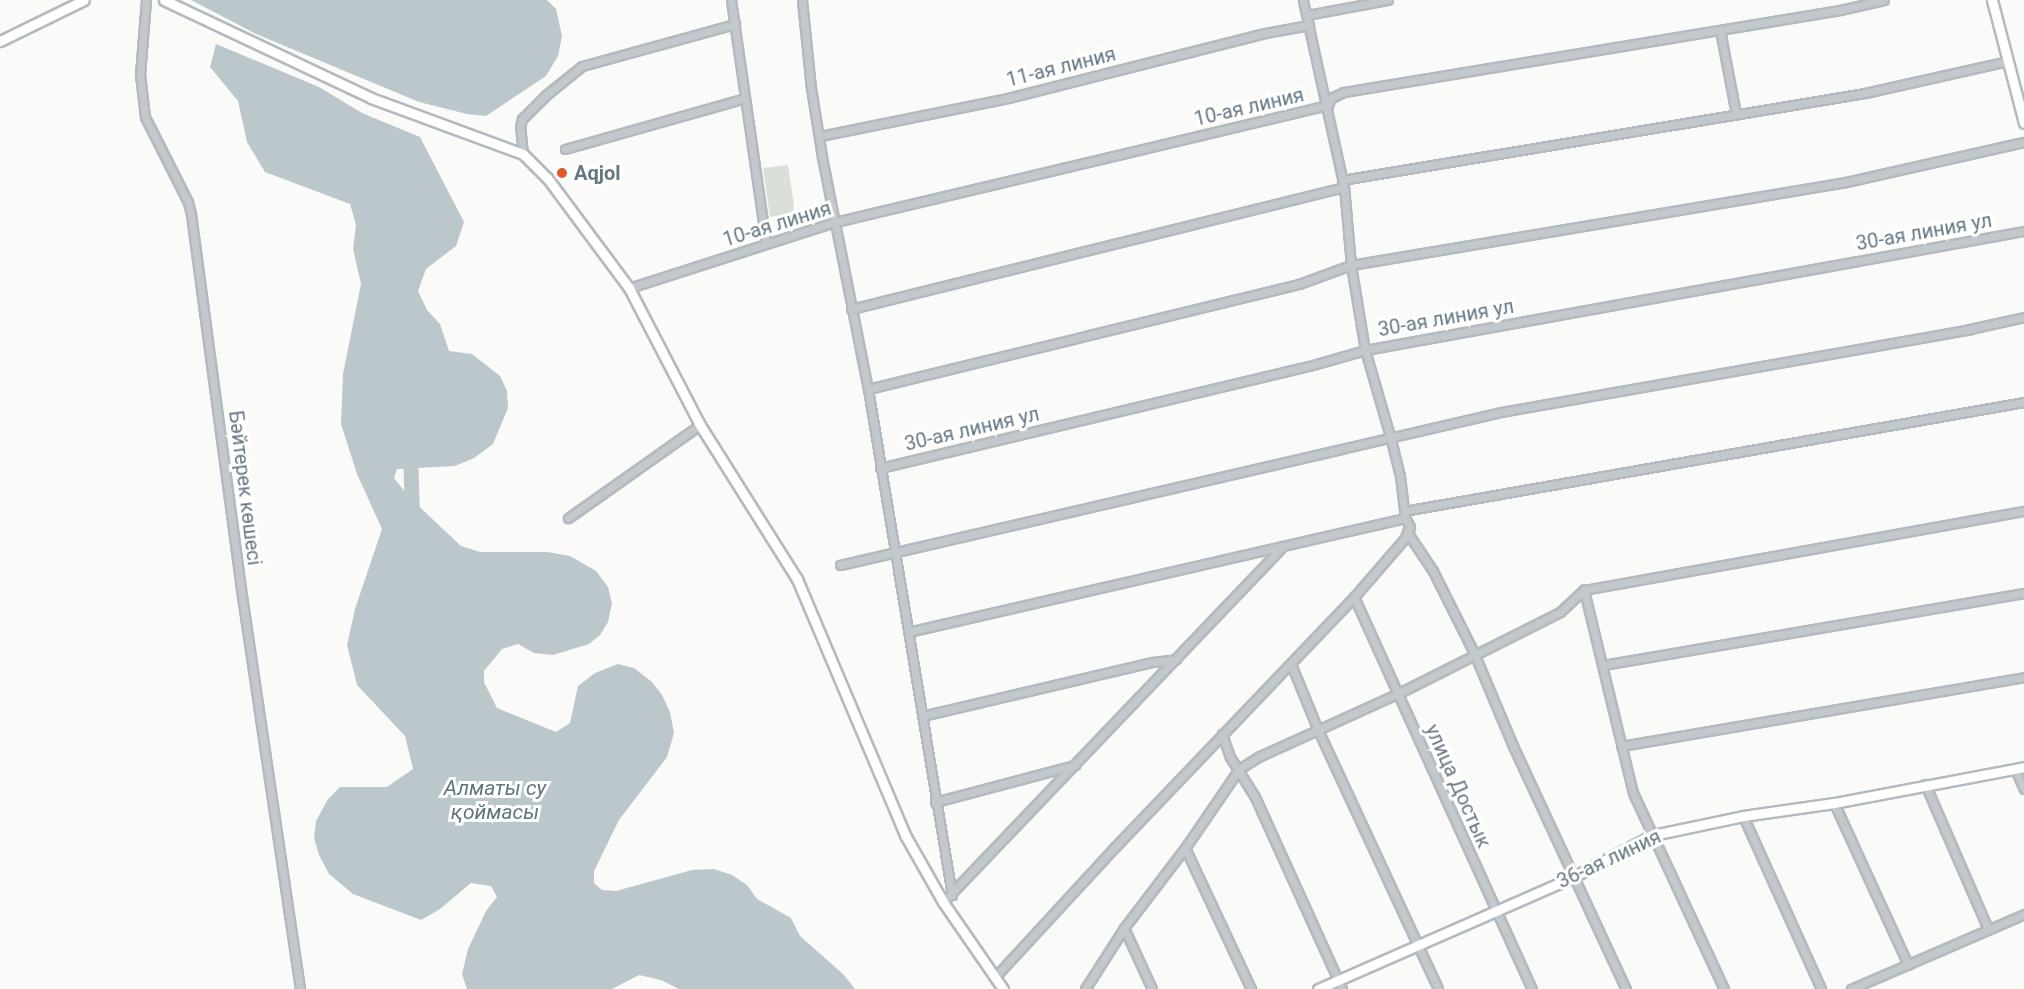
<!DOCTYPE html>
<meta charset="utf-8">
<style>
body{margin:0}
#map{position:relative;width:2024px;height:989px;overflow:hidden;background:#fafaf8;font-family:Roboto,sans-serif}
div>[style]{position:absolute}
.green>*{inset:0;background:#dadfd7}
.water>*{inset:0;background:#bbc7cb}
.river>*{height:15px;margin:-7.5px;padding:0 7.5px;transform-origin:7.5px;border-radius:7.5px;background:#bbc7cb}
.roads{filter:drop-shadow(2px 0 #b3babf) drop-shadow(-2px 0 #b3babf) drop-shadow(0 2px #b3babf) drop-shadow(0 -2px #b3babf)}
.street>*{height:7px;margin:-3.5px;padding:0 3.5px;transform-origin:3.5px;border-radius:3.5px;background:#c3c8cc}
.secondary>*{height:9px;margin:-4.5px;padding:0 4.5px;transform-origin:4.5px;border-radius:4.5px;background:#fff}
.dots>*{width:16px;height:16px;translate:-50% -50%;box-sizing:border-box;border:3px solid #fff;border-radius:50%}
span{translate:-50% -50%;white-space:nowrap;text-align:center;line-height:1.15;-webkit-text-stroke:6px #fff;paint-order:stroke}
.street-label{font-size:20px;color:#657683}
.poi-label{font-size:20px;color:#657683;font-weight:700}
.left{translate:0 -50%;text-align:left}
.water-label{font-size:21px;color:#60757c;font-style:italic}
</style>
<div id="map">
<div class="green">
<div style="clip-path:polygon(788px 165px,795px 213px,770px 217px,763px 168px)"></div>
</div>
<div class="water">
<div style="clip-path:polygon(191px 0,547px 0,556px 9px,562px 36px,558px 56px,546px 76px,486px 116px,467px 114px,419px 102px,256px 34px)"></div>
<div style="clip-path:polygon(216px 44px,319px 87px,362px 113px,420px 137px,464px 222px,456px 246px,426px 269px,418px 291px,427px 310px,440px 324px,449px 351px,472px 354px,500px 376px,507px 391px,508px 408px,493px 444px,474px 458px,455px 466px,397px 469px,394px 478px,409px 497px,461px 546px,480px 552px,547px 552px,570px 556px,596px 571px,608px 587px,612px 603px,608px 622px,600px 635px,589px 644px,553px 655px,534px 653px,518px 644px,502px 649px,484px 671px,484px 682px,497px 708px,556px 732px,570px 723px,578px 686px,595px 673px,618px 664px,634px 668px,652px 682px,662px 695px,670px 712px,674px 733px,667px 757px,619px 820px,594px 871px,594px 883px,602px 890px,616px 891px,692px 870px,714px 869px,732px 875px,747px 885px,757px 899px,791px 918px,800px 936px,844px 975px,855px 989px,679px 989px,661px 980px,639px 975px,612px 989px,467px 989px,462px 974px,468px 949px,486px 911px,497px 897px,491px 886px,471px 883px,440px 909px,421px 920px,353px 894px,329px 874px,319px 855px,314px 838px,316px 821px,328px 799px,340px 787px,387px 787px,413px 769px,405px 736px,357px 685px,347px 645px,355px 609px,382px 529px,357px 474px,341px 424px,343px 374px,361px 284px,353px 249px,356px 225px,350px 204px,265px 172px,247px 142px,238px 101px,210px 67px)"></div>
</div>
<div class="river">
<div style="left:410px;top:449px;width:69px;rotate:88.3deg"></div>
</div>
<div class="roads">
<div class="street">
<div style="left:146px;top:0;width:74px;rotate:94.6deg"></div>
<div style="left:140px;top:74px;width:43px;rotate:83.4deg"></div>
<div style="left:145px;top:117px;width:95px;rotate:63.2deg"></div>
<div style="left:188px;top:202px;width:12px;rotate:76deg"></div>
<div style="left:191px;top:214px;width:378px;rotate:82.4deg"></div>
<div style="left:241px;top:589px;width:404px;rotate:81.6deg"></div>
<div style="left:731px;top:0;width:246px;rotate:81.8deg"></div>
<div style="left:802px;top:0;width:88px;rotate:84.2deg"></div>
<div style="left:811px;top:88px;width:70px;rotate:80.9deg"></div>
<div style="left:822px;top:157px;width:237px;rotate:78.8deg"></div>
<div style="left:868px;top:389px;width:513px;rotate:80.57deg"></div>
<div style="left:1307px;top:15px;width:82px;rotate:-10.5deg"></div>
<div style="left:1720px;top:30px;width:86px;rotate:79.2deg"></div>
<div style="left:820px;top:136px;width:192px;rotate:-11.4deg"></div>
<div style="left:1008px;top:98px;width:265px;rotate:-14.2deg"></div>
<div style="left:1265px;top:33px;width:45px;rotate:-10.3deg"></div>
<div style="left:565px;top:149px;width:187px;rotate:-15.8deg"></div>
<div style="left:523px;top:154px;width:27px;rotate:-96deg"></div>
<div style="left:520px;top:127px;width:8px;rotate:-76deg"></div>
<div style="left:522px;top:119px;width:34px;rotate:-45deg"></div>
<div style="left:546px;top:95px;width:46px;rotate:-38.9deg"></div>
<div style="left:582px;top:66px;width:159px;rotate:-15.4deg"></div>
<div style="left:1342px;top:180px;width:530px;rotate:-9.44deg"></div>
<div style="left:1865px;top:93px;width:147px;rotate:-12.6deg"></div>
<div style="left:629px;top:288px;width:216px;rotate:-17.8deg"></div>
<div style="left:835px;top:222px;width:507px;rotate:-13.35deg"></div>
<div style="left:1328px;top:105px;width:8px;rotate:-67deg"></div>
<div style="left:1331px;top:98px;width:14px;rotate:-25deg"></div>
<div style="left:1344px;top:92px;width:503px;rotate:-9.39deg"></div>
<div style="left:1840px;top:10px;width:45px;rotate:-12.8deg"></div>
<div style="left:851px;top:309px;width:508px;rotate:-13.9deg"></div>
<div style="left:868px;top:389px;width:444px;rotate:-13.7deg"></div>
<div style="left:1299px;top:284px;width:55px;rotate:-20.1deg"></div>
<div style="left:1351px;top:265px;width:502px;rotate:-9.52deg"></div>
<div style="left:1846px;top:182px;width:182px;rotate:-12.7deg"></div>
<div style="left:880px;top:468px;width:441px;rotate:-13.4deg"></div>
<div style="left:1309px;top:366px;width:58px;rotate:-15.9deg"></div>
<div style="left:1365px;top:350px;width:670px;rotate:-10.24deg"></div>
<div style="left:1404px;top:511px;width:630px;rotate:-9.97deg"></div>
<div style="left:568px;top:518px;width:161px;rotate:-35.2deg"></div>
<div style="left:1407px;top:532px;width:47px;rotate:56.3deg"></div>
<div style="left:1433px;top:571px;width:92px;rotate:63.4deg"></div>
<div style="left:1474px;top:653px;width:101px;rotate:67.2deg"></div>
<div style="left:1513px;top:746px;width:268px;rotate:65.1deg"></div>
<div style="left:840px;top:565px;width:678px;rotate:-13.03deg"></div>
<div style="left:1501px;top:412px;width:476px;rotate:-10deg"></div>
<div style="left:1970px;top:329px;width:55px;rotate:-12.5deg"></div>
<div style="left:1354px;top:597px;width:431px;rotate:65.6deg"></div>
<div style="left:908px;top:632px;width:510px;rotate:-12.92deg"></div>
<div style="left:1291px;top:664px;width:71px;rotate:67.8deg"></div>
<div style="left:1318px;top:730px;width:285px;rotate:65.1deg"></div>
<div style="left:1603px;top:665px;width:427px;rotate:-9.7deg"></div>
<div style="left:922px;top:716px;width:237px;rotate:-13.2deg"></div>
<div style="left:1153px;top:662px;width:23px;rotate:-7deg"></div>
<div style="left:1222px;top:734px;width:24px;rotate:71deg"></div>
<div style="left:1230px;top:757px;width:47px;rotate:58deg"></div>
<div style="left:1255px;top:797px;width:211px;rotate:65.6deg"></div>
<div style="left:1621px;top:746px;width:409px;rotate:-9.7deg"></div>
<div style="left:2015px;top:769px;width:22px;rotate:66deg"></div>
<div style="left:1925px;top:784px;width:158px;rotate:66.5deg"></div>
<div style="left:935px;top:802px;width:145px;rotate:-14.8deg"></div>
<div style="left:1834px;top:803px;width:178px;rotate:65.4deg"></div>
<div style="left:1743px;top:816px;width:190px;rotate:65.7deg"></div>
<div style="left:1185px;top:848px;width:156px;rotate:64.9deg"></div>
<div style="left:943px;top:902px;width:488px;rotate:-46.3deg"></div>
<div style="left:1124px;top:928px;width:67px;rotate:65.3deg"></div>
<div style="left:995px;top:977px;width:177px;rotate:-47.3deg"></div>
<div style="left:1115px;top:847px;width:346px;rotate:-46.3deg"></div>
<div style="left:1354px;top:597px;width:77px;rotate:-49.2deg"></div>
<div style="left:1404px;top:539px;width:13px;rotate:-63deg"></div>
<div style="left:1410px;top:527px;width:10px;rotate:-119deg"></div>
<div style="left:1405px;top:518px;width:42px;rotate:-96.8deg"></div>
<div style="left:1400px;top:476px;width:41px;rotate:-104deg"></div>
<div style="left:1390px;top:436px;width:90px;rotate:-106.2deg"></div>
<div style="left:1365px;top:350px;width:86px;rotate:-99.4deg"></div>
<div style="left:1351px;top:265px;width:78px;rotate:-95.1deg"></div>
<div style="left:1344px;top:187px;width:191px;rotate:-102.4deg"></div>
<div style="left:1085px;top:989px;width:72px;rotate:-57.4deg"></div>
<div style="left:1124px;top:928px;width:101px;rotate:-52.7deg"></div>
<div style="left:1185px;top:848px;width:96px;rotate:-55.6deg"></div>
<div style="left:1239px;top:769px;width:25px;rotate:-32deg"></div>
<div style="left:1260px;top:756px;width:153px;rotate:-24.4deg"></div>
<div style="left:1399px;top:693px;width:180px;rotate:-26.7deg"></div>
<div style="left:1560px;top:612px;width:33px;rotate:-43deg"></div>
<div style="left:1724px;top:989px;width:216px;rotate:-114.9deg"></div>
<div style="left:1633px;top:793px;width:209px;rotate:-103.6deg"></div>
<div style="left:1584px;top:590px;width:447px;rotate:-10.2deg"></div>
<div style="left:1851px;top:989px;width:189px;rotate:-23.4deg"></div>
</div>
<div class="secondary">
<div style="left:164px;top:0;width:229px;rotate:25.3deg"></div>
<div style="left:371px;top:98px;width:162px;rotate:20.2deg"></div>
<div style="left:523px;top:154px;width:35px;rotate:45deg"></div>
<div style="left:548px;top:179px;width:136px;rotate:53.4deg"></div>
<div style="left:629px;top:288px;width:154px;rotate:62.6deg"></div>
<div style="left:700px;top:425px;width:182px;rotate:57.8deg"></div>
<div style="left:797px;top:579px;width:278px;rotate:67.1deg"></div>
<div style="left:905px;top:835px;width:77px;rotate:60.4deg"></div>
<div style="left:943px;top:902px;width:106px;rotate:55.4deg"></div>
<div style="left:1992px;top:0;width:127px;rotate:75.4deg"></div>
<div style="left:0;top:41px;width:93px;rotate:-26deg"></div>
<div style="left:1318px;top:989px;width:281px;rotate:-23.7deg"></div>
<div style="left:1575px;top:876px;width:88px;rotate:-27.7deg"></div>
<div style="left:1653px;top:835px;width:92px;rotate:-11.9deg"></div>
<div style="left:1743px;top:816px;width:92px;rotate:-8.1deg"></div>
<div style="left:1834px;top:803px;width:193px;rotate:-10.7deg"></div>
</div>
</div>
<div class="dots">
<div style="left:562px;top:173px;background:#e4572e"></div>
</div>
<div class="street-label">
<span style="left:1061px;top:67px;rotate:-14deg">11-ая линия</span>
<span style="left:1249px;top:107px;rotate:-13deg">10-ая линия</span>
<span style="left:777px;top:224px;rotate:-17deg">10-ая линия</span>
<span style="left:1924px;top:232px;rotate:-10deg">30-ая линия ул</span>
<span style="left:1446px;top:318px;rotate:-10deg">30-ая линия ул</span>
<span style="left:972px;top:429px;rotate:-13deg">30-ая линия ул</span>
<span style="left:245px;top:488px;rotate:83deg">Бәйтерек көшесі</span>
<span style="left:1458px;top:786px;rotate:66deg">улица Достык</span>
<span style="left:1609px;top:859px;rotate:-25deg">36-ая линия</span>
</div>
<div class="poi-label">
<span class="left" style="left:574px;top:173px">Aqjol</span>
</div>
<div class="water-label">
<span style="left:495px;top:800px">Алматы су<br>қоймасы</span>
</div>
</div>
